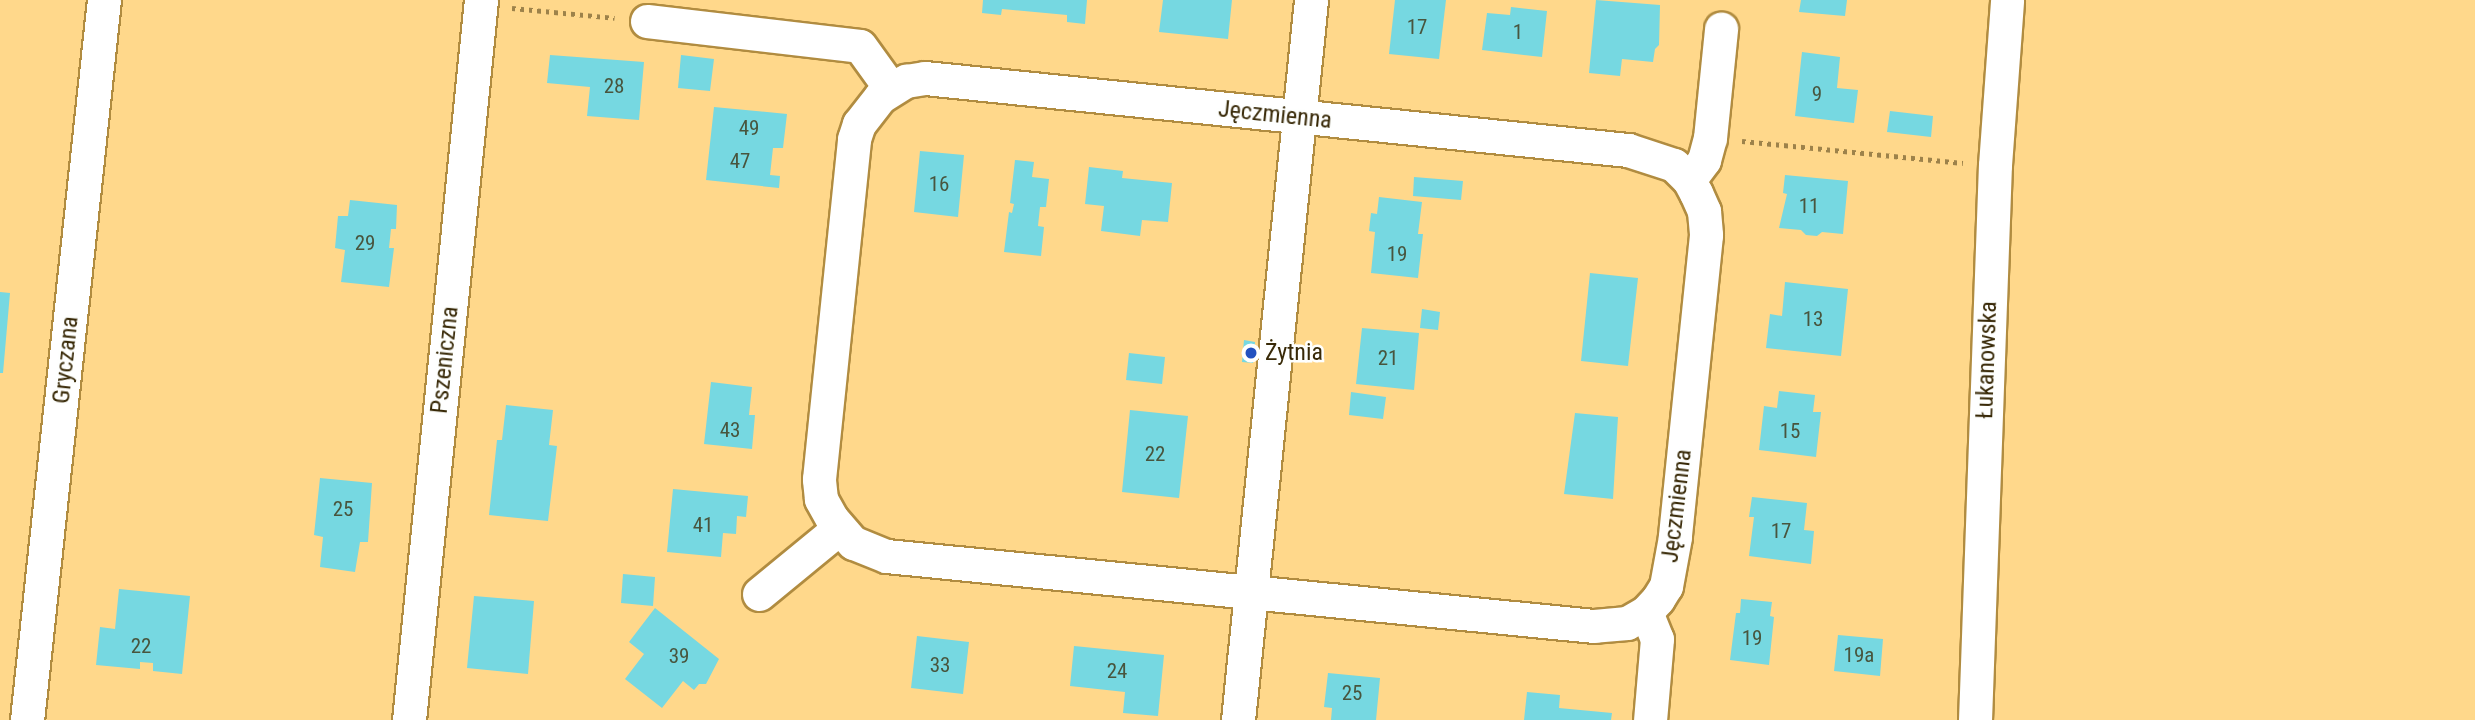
<!DOCTYPE html>
<meta charset="utf-8">
<style>
body{margin:0}
#map{position:relative;width:2475px;height:720px;overflow:hidden;background:#ffd88b;font-family:"Roboto Condensed",sans-serif}
div>[style]{position:absolute}
.building>*{inset:0;background:#76d8e1}
.path>*{height:4.5px;margin-top:-2.25px;transform-origin:0;background:repeating-linear-gradient(90deg,#9d824a 0 3.5px,transparent 0 8.5px)}
.roads{filter:drop-shadow(2px 0 #b18c40) drop-shadow(-2px 0 #b18c40) drop-shadow(0 2px #b18c40) drop-shadow(0 -2px #b18c40)}
.minor>*{height:33px;margin:-16.5px;padding:0 16.5px;transform-origin:16.5px;border-radius:16.5px;background:#fff}
.dots>*{width:19px;height:19px;translate:-50% -50%;box-sizing:border-box;border:4px solid #fefffe;border-radius:50%}
span{translate:-50% -50%;white-space:nowrap;text-align:center;line-height:1.15;-webkit-text-stroke:5px #fefffe;paint-order:stroke}
.number-label{font-size:21px;color:#48553e}
.number-label span{-webkit-text-stroke-width:0}
.street-label{font-size:24px;color:#382907}
.poi-label{font-size:24px;color:#382907}
.left{translate:0 -50%;text-align:left}
</style>
<div id="map">
<div class="building">
<div style="clip-path:polygon(983px 0,1087px 0,1085px 24px,1067px 22px,1067px 15px,1002px 9px,1001px 15px,982px 13px)"></div>
<div style="clip-path:polygon(1163px 0,1232px 0,1228px 39px,1159px 32px)"></div>
<div style="clip-path:polygon(1395px 0,1446px 0,1439px 59px,1389px 54px)"></div>
<div style="clip-path:polygon(1596px 0,1660px 5px,1659px 45px,1655px 49px,1653px 62px,1622px 59px,1620px 76px,1589px 73px)"></div>
<div style="clip-path:polygon(1801px 0,1847px 0,1845px 16px,1799px 12px)"></div>
<div style="clip-path:polygon(1511px 7px,1547px 11px,1542px 57px,1482px 50px,1487px 13px,1510px 15px)"></div>
<div style="clip-path:polygon(1802px 52px,1840px 57px,1837px 88px,1858px 90px,1854px 123px,1795px 116px)"></div>
<div style="clip-path:polygon(550px 55px,644px 62px,639px 120px,587px 116px,590px 87px,547px 83px)"></div>
<div style="clip-path:polygon(681px 55px,714px 59px,710px 91px,678px 88px)"></div>
<div style="clip-path:polygon(714px 107px,787px 114px,783px 148px,773px 148px,770px 175px,780px 176px,779px 188px,706px 180px)"></div>
<div style="clip-path:polygon(1890px 111px,1933px 116px,1931px 137px,1887px 132px)"></div>
<div style="clip-path:polygon(920px 151px,964px 155px,958px 217px,914px 212px)"></div>
<div style="clip-path:polygon(1015px 160px,1034px 162px,1032px 177px,1049px 179px,1046px 207px,1040px 207px,1038px 226px,1044px 227px,1041px 256px,1004px 252px,1009px 212px,1012px 213px,1014px 204px,1010px 203px)"></div>
<div style="clip-path:polygon(1089px 167px,1123px 171px,1122px 178px,1172px 183px,1168px 222px,1142px 220px,1140px 236px,1101px 231px,1104px 206px,1085px 204px)"></div>
<div style="clip-path:polygon(1785px 175px,1848px 181px,1843px 234px,1822px 232px,1817px 236px,1806px 235px,1801px 230px,1779px 228px,1787px 194px,1783px 193px)"></div>
<div style="clip-path:polygon(1414px 177px,1463px 181px,1461px 200px,1413px 196px)"></div>
<div style="clip-path:polygon(1379px 197px,1422px 202px,1418px 234px,1423px 234px,1418px 278px,1371px 273px,1375px 232px,1369px 231px,1371px 213px,1377px 214px)"></div>
<div style="clip-path:polygon(350px 200px,397px 205px,396px 229px,391px 229px,389px 248px,394px 248px,389px 287px,341px 282px,345px 250px,335px 248px,338px 216px,348px 216px)"></div>
<div style="clip-path:polygon(1590px 273px,1638px 278px,1628px 366px,1581px 361px)"></div>
<div style="clip-path:polygon(1785px 282px,1848px 289px,1841px 356px,1766px 348px,1770px 314px,1782px 316px)"></div>
<div style="clip-path:polygon(0 292px,10px 293px,3px 373px,0 373px)"></div>
<div style="clip-path:polygon(1422px 309px,1440px 312px,1438px 330px,1420px 328px)"></div>
<div style="clip-path:polygon(1362px 328px,1419px 333px,1414px 390px,1356px 384px)"></div>
<div style="clip-path:polygon(1244px 340px,1255px 342px,1253px 363px,1242px 362px)"></div>
<div style="clip-path:polygon(1129px 353px,1165px 357px,1162px 384px,1126px 380px)"></div>
<div style="clip-path:polygon(711px 382px,752px 387px,749px 415px,755px 415px,752px 449px,704px 444px)"></div>
<div style="clip-path:polygon(1779px 391px,1815px 395px,1813px 412px,1821px 412px,1816px 457px,1759px 450px,1764px 406px,1777px 408px)"></div>
<div style="clip-path:polygon(1351px 392px,1386px 397px,1383px 419px,1349px 415px)"></div>
<div style="clip-path:polygon(506px 405px,553px 410px,549px 445px,557px 446px,548px 521px,489px 515px,497px 440px,502px 440px)"></div>
<div style="clip-path:polygon(1130px 410px,1188px 416px,1179px 498px,1122px 492px)"></div>
<div style="clip-path:polygon(1575px 413px,1618px 417px,1613px 499px,1564px 494px)"></div>
<div style="clip-path:polygon(320px 478px,372px 483px,368px 542px,360px 542px,355px 572px,320px 567px,323px 537px,314px 535px)"></div>
<div style="clip-path:polygon(673px 489px,748px 496px,746px 517px,737px 516px,736px 534px,723px 533px,721px 557px,667px 552px)"></div>
<div style="clip-path:polygon(1752px 497px,1807px 503px,1804px 530px,1814px 531px,1811px 564px,1749px 556px,1754px 517px,1749px 517px)"></div>
<div style="clip-path:polygon(623px 574px,655px 577px,653px 606px,621px 603px)"></div>
<div style="clip-path:polygon(119px 589px,190px 596px,182px 674px,153px 671px,153px 663px,140px 662px,140px 669px,96px 665px,100px 627px,115px 629px)"></div>
<div style="clip-path:polygon(474px 596px,534px 601px,528px 674px,467px 668px)"></div>
<div style="clip-path:polygon(1741px 599px,1772px 602px,1770px 616px,1774px 617px,1769px 665px,1730px 660px,1736px 613px,1740px 613px)"></div>
<div style="clip-path:polygon(655px 608px,719px 659px,706px 684px,699px 684px,694px 690px,683px 681px,662px 708px,625px 679px,644px 654px,629px 642px)"></div>
<div style="clip-path:polygon(1838px 635px,1883px 639px,1880px 676px,1834px 671px)"></div>
<div style="clip-path:polygon(917px 636px,969px 642px,963px 694px,911px 688px)"></div>
<div style="clip-path:polygon(1074px 646px,1164px 655px,1158px 716px,1123px 713px,1125px 692px,1070px 686px)"></div>
<div style="clip-path:polygon(1328px 673px,1380px 678px,1376px 720px,1331px 720px,1332px 708px,1324px 707px)"></div>
<div style="clip-path:polygon(1527px 692px,1560px 695px,1559px 708px,1612px 713px,1611px 720px,1524px 720px)"></div>
</div>
<div class="path">
<div style="left:512px;top:8px;width:103px;rotate:5.5deg"></div>
<div style="left:1742px;top:141px;width:222px;rotate:5.7deg"></div>
</div>
<div class="roads">
<div class="minor">
<div style="left:647px;top:21px;width:214px;rotate:6.7deg"></div>
<div style="left:860px;top:46px;width:53px;rotate:54.2deg"></div>
<div style="left:925px;top:78px;width:707px;rotate:5.85deg"></div>
<div style="left:1628px;top:150px;width:48px;rotate:18.1deg"></div>
<div style="left:1674px;top:165px;width:21px;rotate:45deg"></div>
<div style="left:1689px;top:180px;width:15px;rotate:62deg"></div>
<div style="left:1696px;top:193px;width:20px;rotate:66deg"></div>
<div style="left:1704px;top:211px;width:24px;rotate:85deg"></div>
<div style="left:1706px;top:235px;width:304px;rotate:95.9deg"></div>
<div style="left:1675px;top:537px;width:50px;rotate:100.4deg"></div>
<div style="left:1666px;top:586px;width:15px;rotate:122deg"></div>
<div style="left:1658px;top:599px;width:18px;rotate:133deg"></div>
<div style="left:1646px;top:612px;width:22px;rotate:150deg"></div>
<div style="left:1627px;top:623px;width:33px;rotate:175deg"></div>
<div style="left:1594px;top:626px;width:711px;rotate:-174.35deg"></div>
<div style="left:886px;top:556px;width:35px;rotate:-158deg"></div>
<div style="left:853px;top:543px;width:32px;rotate:-131deg"></div>
<div style="left:832px;top:519px;width:23px;rotate:-119deg"></div>
<div style="left:821px;top:499px;width:20px;rotate:-96deg"></div>
<div style="left:819px;top:479px;width:342px;rotate:-84.1deg"></div>
<div style="left:854px;top:139px;width:16px;rotate:-72deg"></div>
<div style="left:859px;top:124px;width:34px;rotate:-52deg"></div>
<div style="left:880px;top:97px;width:31px;rotate:-32deg"></div>
<div style="left:906px;top:81px;width:19px;rotate:-9deg"></div>
<div style="left:1689px;top:180px;width:25px;rotate:-53deg"></div>
<div style="left:1704px;top:160px;width:23px;rotate:-75deg"></div>
<div style="left:1710px;top:138px;width:110px;rotate:-84.2deg"></div>
<div style="left:759px;top:594px;width:102px;rotate:-39.4deg"></div>
<div style="left:1646px;top:612px;width:29px;rotate:68deg"></div>
<div style="left:1657px;top:639px;width:81px;rotate:94.9deg"></div>
<div style="left:27px;top:720px;width:724px;rotate:-83.9deg"></div>
<div style="left:409px;top:720px;width:724px;rotate:-84.29deg"></div>
<div style="left:1238px;top:720px;width:724px;rotate:-84.21deg"></div>
<div style="left:1975px;top:720px;width:555px;rotate:-87.94deg"></div>
<div style="left:1995px;top:165px;width:165px;rotate:-85.8deg"></div>
</div>
</div>
<div class="dots">
<div style="left:1251px;top:353px;background:#2251bf"></div>
</div>
<div class="number-label">
<span style="left:1417px;top:27px">17</span>
<span style="left:1518px;top:32px">1</span>
<span style="left:614px;top:86px">28</span>
<span style="left:1817px;top:94px">9</span>
<span style="left:749px;top:128px">49</span>
<span style="left:740px;top:161px">47</span>
<span style="left:939px;top:184px">16</span>
<span style="left:1809px;top:206px">11</span>
<span style="left:365px;top:243px">29</span>
<span style="left:1397px;top:254px">19</span>
<span style="left:1813px;top:319px">13</span>
<span style="left:1388px;top:358px">21</span>
<span style="left:730px;top:430px">43</span>
<span style="left:1790px;top:431px">15</span>
<span style="left:1155px;top:454px">22</span>
<span style="left:343px;top:509px">25</span>
<span style="left:703px;top:525px">41</span>
<span style="left:1781px;top:531px">17</span>
<span style="left:1752px;top:638px">19</span>
<span style="left:141px;top:646px">22</span>
<span style="left:1859px;top:655px">19a</span>
<span style="left:679px;top:656px">39</span>
<span style="left:940px;top:665px">33</span>
<span style="left:1117px;top:671px">24</span>
<span style="left:1352px;top:693px">25</span>
</div>
<div class="street-label">
<span style="left:1275px;top:115px;rotate:6deg">Jęczmienna</span>
<span style="left:66px;top:360px;rotate:-84deg">Gryczana</span>
<span style="left:445px;top:360px;rotate:-84deg">Pszeniczna</span>
<span style="left:1987px;top:360px;rotate:-88deg">Łukanowska</span>
<span style="left:1677px;top:506px;rotate:-83deg">Jęczmienna</span>
</div>
<div class="poi-label">
<span class="left" style="left:1265px;top:353px">Żytnia</span>
</div>
</div>
